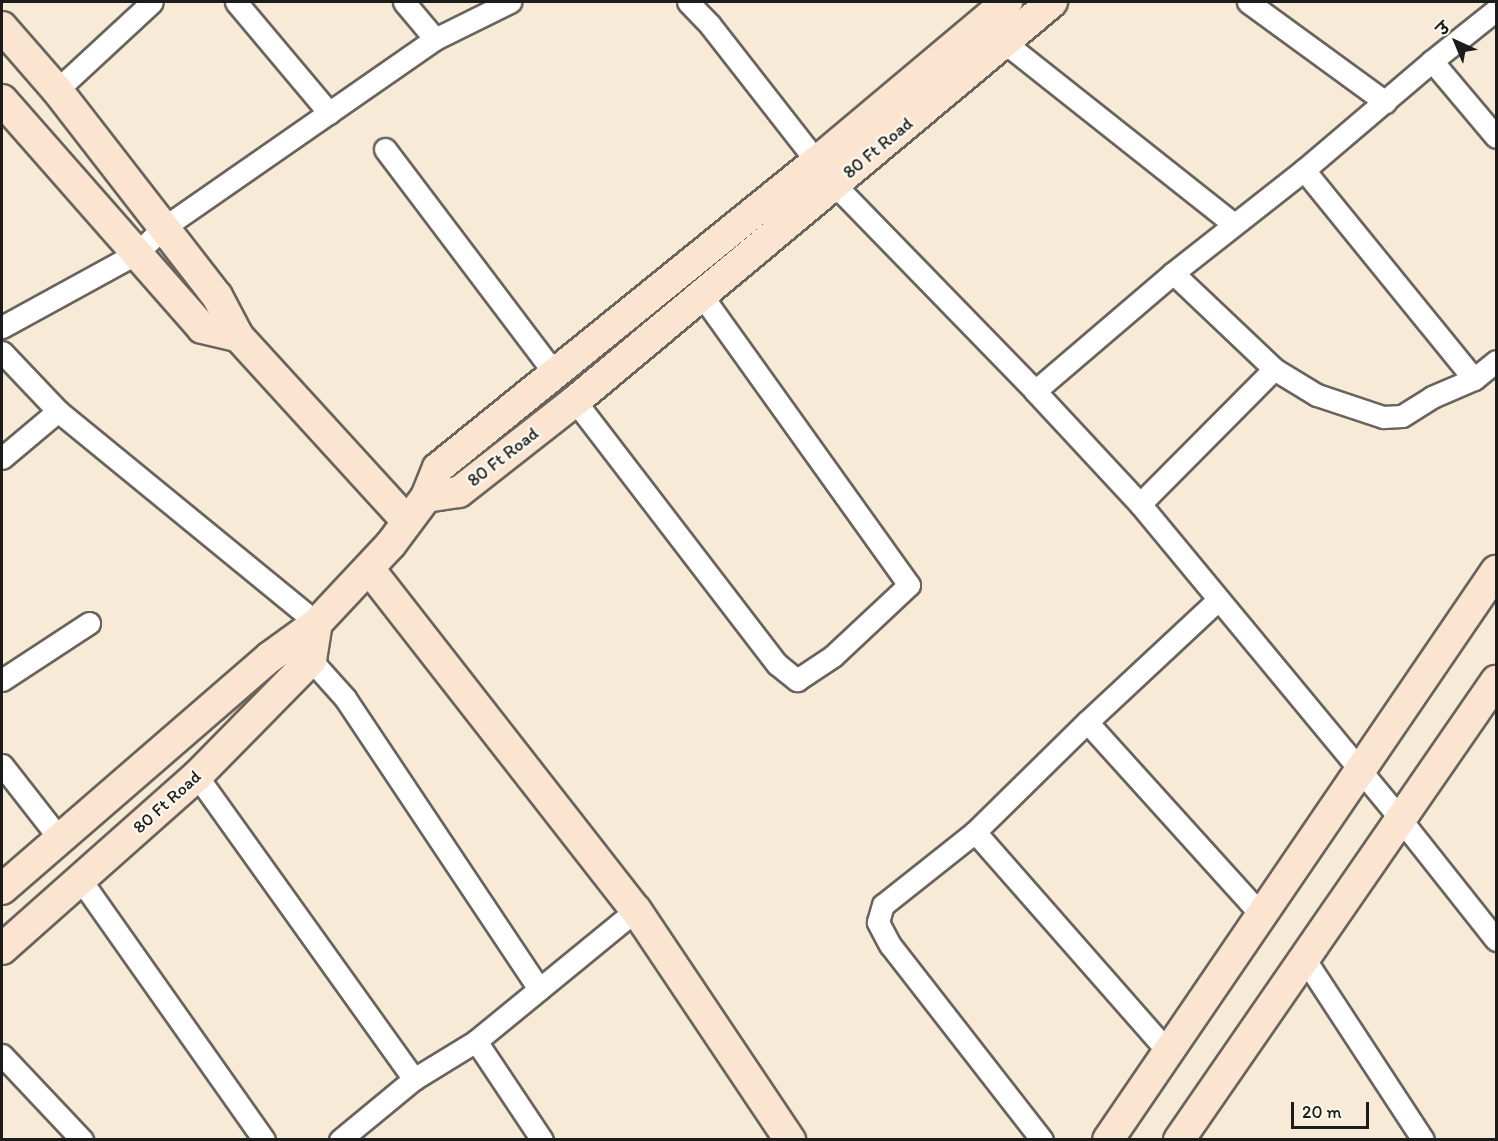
<!DOCTYPE html>
<meta charset="utf-8">
<style>
body{margin:0}
#map{position:relative;width:1498px;height:1141px;overflow:hidden;background:#f7ead6;font-family:Itim,"Playpen Sans Deva",sans-serif}
div>[style]{position:absolute}
.roads{filter:drop-shadow(2px 0 #69645d) drop-shadow(-2px 0 #69645d) drop-shadow(0 2px #69645d) drop-shadow(0 -2px #69645d)}
.street>*{height:21px;margin:-10.5px;padding:0 10.5px;transform-origin:10.5px;border-radius:10.5px;background:#fff}
.secondary>*{height:30px;margin:-15px;padding:0 15px;transform-origin:15px;border-radius:15px;background:#fce5d0}
span{translate:-50% -50%;white-space:nowrap;text-align:center;line-height:1.15;-webkit-text-stroke:5px #fbf7ec;paint-order:stroke}
.street-label{font-size:18px;color:#1c1c1c}
.frame{position:absolute;inset:0;border:3px solid #1c1c1c;pointer-events:none}
.north{position:absolute;left:1426px;top:12px;width:60px;height:60px;-webkit-text-stroke:4px #fbf7ec;paint-order:stroke;rotate:316deg;font-size:16px;font-weight:700;line-height:24px;text-align:center;color:#1c1c1c}
.north::after{content:'';display:block;margin:auto;width:21px;height:27px;background:#1c1c1c;clip-path:polygon(50% 0,100% 100%,50% 72%,0 100%)}
.scale{position:absolute;left:1291px;top:1102px;width:78px;height:27px;box-sizing:border-box;border:3px solid #1c1c1c;border-top:0;padding-left:8px;font-size:18px;line-height:21px;white-space:nowrap;color:#1c1c1c;-webkit-text-stroke:4px #fbf7ec;paint-order:stroke}
</style>
<div id="map">
<div class="roads">
<div class="street">
<div style="left:236px;top:2px;width:145px;rotate:50deg"></div>
<div style="left:404px;top:2px;width:48px;rotate:50deg"></div>
<div style="left:688px;top:2px;width:32px;rotate:46deg"></div>
<div style="left:710px;top:25px;width:203px;rotate:52deg"></div>
<div style="left:835px;top:185px;width:287px;rotate:45.8deg"></div>
<div style="left:1035px;top:391px;width:154px;rotate:47.1deg"></div>
<div style="left:1140px;top:504px;width:410px;rotate:50.4deg"></div>
<div style="left:1401px;top:820px;width:153px;rotate:51.6deg"></div>
<div style="left:1248px;top:2px;width:170px;rotate:36.1deg"></div>
<div style="left:1004px;top:42px;width:293px;rotate:38.4deg"></div>
<div style="left:1432px;top:61px;width:99px;rotate:49.9deg"></div>
<div style="left:57px;top:90px;width:129px;rotate:-42.8deg"></div>
<div style="left:385px;top:149px;width:282px;rotate:52.9deg"></div>
<div style="left:1304px;top:170px;width:269px;rotate:50.9deg"></div>
<div style="left:1173px;top:273px;width:139px;rotate:43.5deg"></div>
<div style="left:2px;top:327px;width:154px;rotate:-28.7deg"></div>
<div style="left:137px;top:253px;width:36px;rotate:-44deg"></div>
<div style="left:163px;top:228px;width:331px;rotate:-34.8deg"></div>
<div style="left:435px;top:39px;width:84px;rotate:-26.3deg"></div>
<div style="left:2px;top:352px;width:81px;rotate:46.5deg"></div>
<div style="left:1035px;top:391px;width:182px;rotate:-40.5deg"></div>
<div style="left:1173px;top:273px;width:167px;rotate:-38.2deg"></div>
<div style="left:1304px;top:170px;width:168px;rotate:-40.4deg"></div>
<div style="left:1432px;top:61px;width:82px;rotate:-38.6deg"></div>
<div style="left:575px;top:401px;width:332px;rotate:52.5deg"></div>
<div style="left:777px;top:664px;width:26px;rotate:39deg"></div>
<div style="left:797px;top:680px;width:43px;rotate:-33.7deg"></div>
<div style="left:833px;top:656px;width:104px;rotate:-43.1deg"></div>
<div style="left:909px;top:585px;width:357px;rotate:-125.6deg"></div>
<div style="left:2px;top:458px;width:73px;rotate:-40deg"></div>
<div style="left:58px;top:411px;width:335px;rotate:39.3deg"></div>
<div style="left:1140px;top:504px;width:190px;rotate:-45.2deg"></div>
<div style="left:1274px;top:369px;width:50px;rotate:31.2deg"></div>
<div style="left:1317px;top:395px;width:70px;rotate:18.4deg"></div>
<div style="left:1383px;top:417px;width:19px;rotate:-3deg"></div>
<div style="left:1402px;top:416px;width:36px;rotate:-32deg"></div>
<div style="left:1432px;top:397px;width:46px;rotate:-23.2deg"></div>
<div style="left:1474px;top:379px;width:28px;rotate:-39deg"></div>
<div style="left:311px;top:660px;width:51px;rotate:48.2deg"></div>
<div style="left:345px;top:698px;width:350px;rotate:56.3deg"></div>
<div style="left:2px;top:680px;width:104px;rotate:-33.2deg"></div>
<div style="left:1087px;top:722px;width:261px;rotate:47.9deg"></div>
<div style="left:2px;top:765px;width:93px;rotate:52deg"></div>
<div style="left:197px;top:776px;width:373px;rotate:54.4deg"></div>
<div style="left:975px;top:832px;width:293px;rotate:48.7deg"></div>
<div style="left:80px;top:879px;width:319px;rotate:54.8deg"></div>
<div style="left:1304px;top:958px;width:217px;rotate:56.8deg"></div>
<div style="left:476px;top:1041px;width:119px;rotate:56.3deg"></div>
<div style="left:2px;top:1055px;width:117px;rotate:46.7deg"></div>
<div style="left:340px;top:1140px;width:96px;rotate:-39.5deg"></div>
<div style="left:414px;top:1079px;width:73px;rotate:-31.5deg"></div>
<div style="left:476px;top:1041px;width:207px;rotate:-39.3deg"></div>
<div style="left:1042px;top:1140px;width:247px;rotate:-127.9deg"></div>
<div style="left:890px;top:945px;width:26px;rotate:-118deg"></div>
<div style="left:878px;top:922px;width:18px;rotate:-74deg"></div>
<div style="left:883px;top:905px;width:117px;rotate:-38.4deg"></div>
<div style="left:975px;top:832px;width:157px;rotate:-44.5deg"></div>
<div style="left:1087px;top:722px;width:179px;rotate:-43deg"></div>
</div>
<div class="secondary">
<div style="left:2px;top:27px;width:84px;rotate:48.9deg"></div>
<div style="left:57px;top:90px;width:261px;rotate:52.2deg"></div>
<div style="left:217px;top:296px;width:45px;rotate:62.3deg"></div>
<div style="left:238px;top:336px;width:251px;rotate:47.6deg"></div>
<div style="left:2px;top:100px;width:303px;rotate:48.7deg"></div>
<div style="left:202px;top:328px;width:37px;rotate:13deg"></div>
<div style="left:426px;top:497px;width:33px;rotate:-9deg"></div>
<div style="left:459px;top:492px;width:147px;rotate:-38.1deg"></div>
<div style="left:575px;top:401px;width:622px;rotate:-39.91deg"></div>
<div style="left:370px;top:570px;width:432px;rotate:52deg"></div>
<div style="left:636px;top:910px;width:277px;rotate:56.2deg"></div>
<div style="left:2px;top:889px;width:354px;rotate:-40.9deg"></div>
<div style="left:270px;top:657px;width:58px;rotate:-35.9deg"></div>
<div style="left:317px;top:623px;width:108px;rotate:-46.9deg"></div>
<div style="left:391px;top:544px;width:59px;rotate:-53.3deg"></div>
<div style="left:426px;top:497px;width:31px;rotate:-68deg"></div>
<div style="left:438px;top:468px;width:485px;rotate:-39deg"></div>
<div style="left:815px;top:163px;width:251px;rotate:-40deg"></div>
<div style="left:2px;top:949px;width:261px;rotate:-41.6deg"></div>
<div style="left:197px;top:776px;width:163px;rotate:-45.5deg"></div>
<div style="left:311px;top:660px;width:37px;rotate:-81deg"></div>
<div style="left:1108px;top:1140px;width:689px;rotate:-55.71deg"></div>
<div style="left:1179px;top:1140px;width:558px;rotate:-55.37deg"></div>
</div>
</div>
<div class="street-label">
<span style="left:878px;top:148px;rotate:-40deg">80 Ft Road</span>
<span style="left:503px;top:457px;rotate:-38deg">80 Ft Road</span>
<span style="left:167px;top:802px;rotate:-42deg">80 Ft Road</span>
</div>
<div class="frame"></div>
<div class="north">उ</div>
<div class="scale">20 m</div>
</div>
